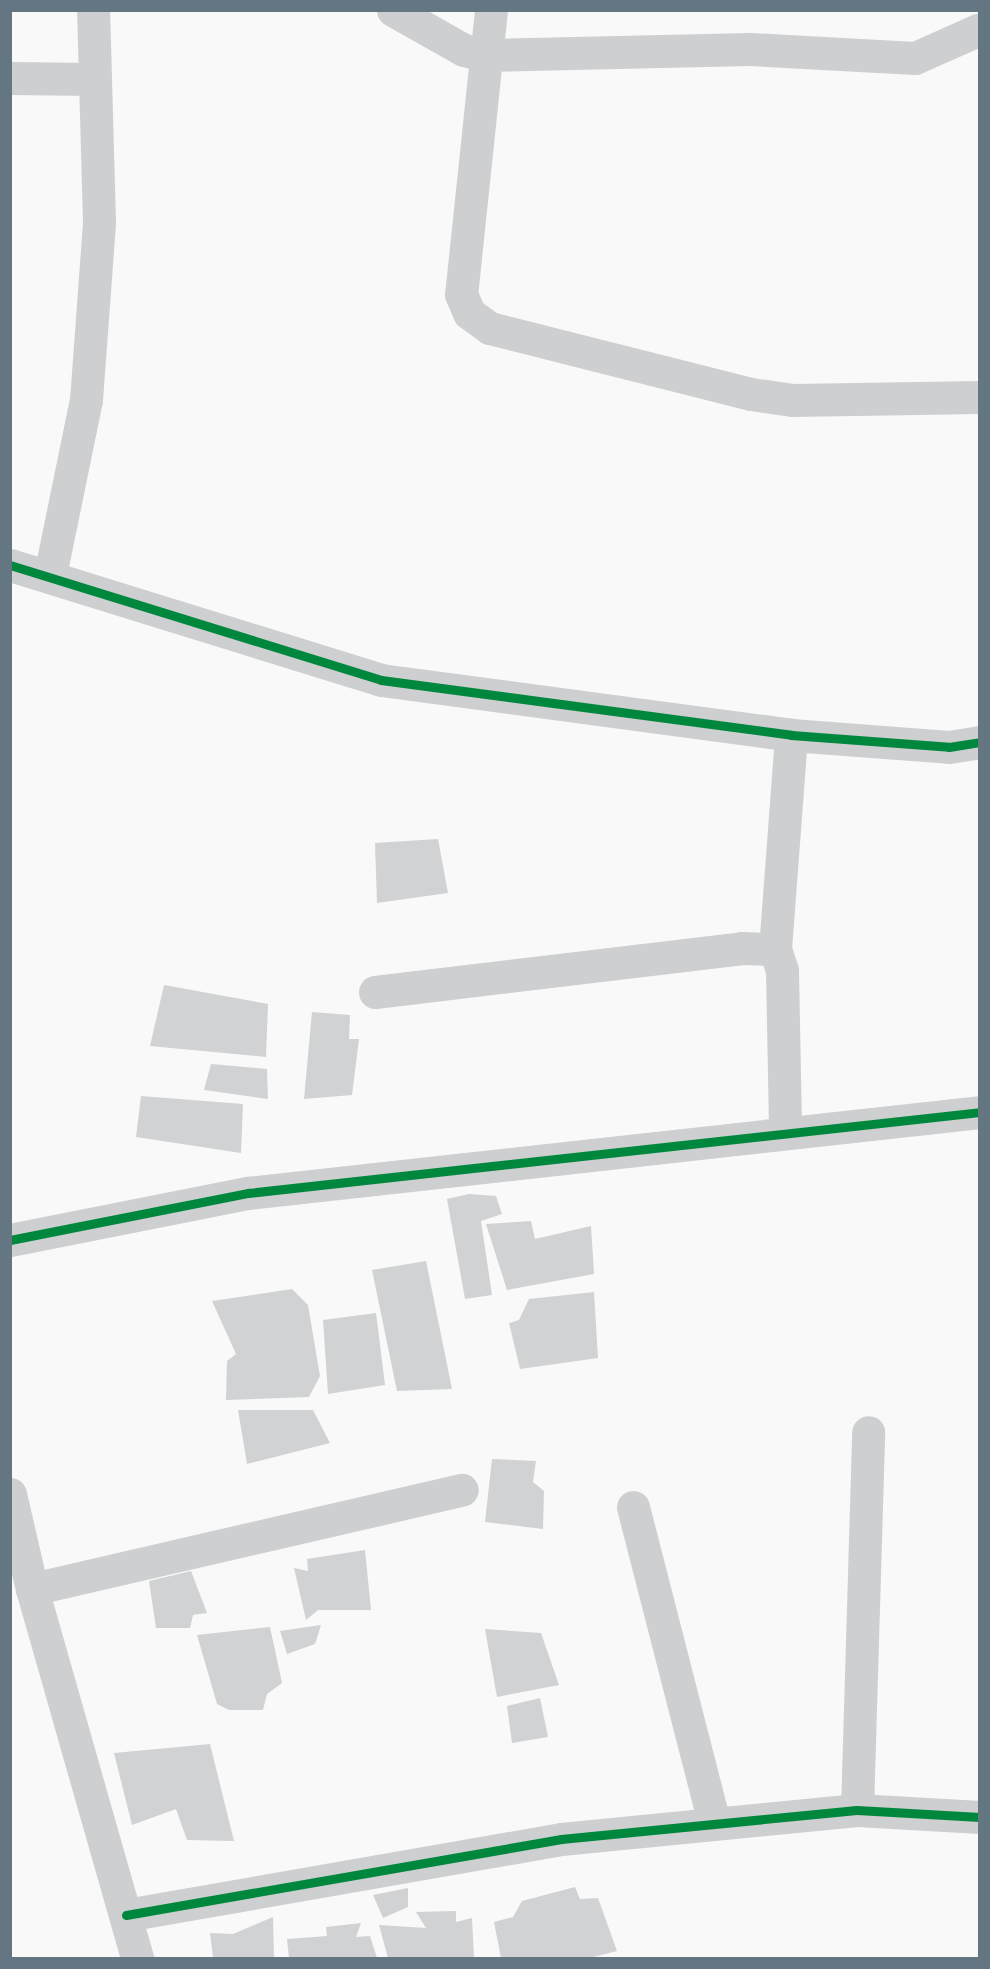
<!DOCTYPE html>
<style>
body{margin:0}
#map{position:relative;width:990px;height:1969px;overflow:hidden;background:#f9f9f9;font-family:Inter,sans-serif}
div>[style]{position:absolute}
.building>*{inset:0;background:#d0d2d3}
.street>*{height:33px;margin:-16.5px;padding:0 16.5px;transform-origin:16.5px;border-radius:16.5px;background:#cecfd0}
.cycleway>*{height:9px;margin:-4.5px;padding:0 4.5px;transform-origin:4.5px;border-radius:4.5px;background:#00873e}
span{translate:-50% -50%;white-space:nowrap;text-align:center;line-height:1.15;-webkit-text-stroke:6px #fff;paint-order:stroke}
.frame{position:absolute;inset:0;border:12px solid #657683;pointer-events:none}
</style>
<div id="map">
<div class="building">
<div style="clip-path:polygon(438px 839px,448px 893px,377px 903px,375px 843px)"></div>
<div style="clip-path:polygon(164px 985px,268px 1004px,266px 1057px,150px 1046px)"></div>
<div style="clip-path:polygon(312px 1012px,350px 1015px,349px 1039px,359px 1039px,352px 1095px,304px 1099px)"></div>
<div style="clip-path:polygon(211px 1064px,267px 1069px,268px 1099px,204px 1090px)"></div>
<div style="clip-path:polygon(141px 1096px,243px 1104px,241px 1153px,136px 1137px)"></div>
<div style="clip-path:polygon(469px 1194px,496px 1196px,502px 1214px,481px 1221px,492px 1295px,465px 1299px,447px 1199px)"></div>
<div style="clip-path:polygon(531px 1221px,535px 1239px,591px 1226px,594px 1274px,507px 1290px,486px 1224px)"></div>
<div style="clip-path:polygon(426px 1261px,452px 1389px,397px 1391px,372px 1270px)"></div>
<div style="clip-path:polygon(292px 1289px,308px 1305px,320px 1376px,309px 1397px,226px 1400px,227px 1361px,236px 1354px,212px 1301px)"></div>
<div style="clip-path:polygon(594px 1292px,598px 1358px,520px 1369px,509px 1323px,519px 1320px,529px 1299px)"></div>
<div style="clip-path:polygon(376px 1313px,385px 1385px,328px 1394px,323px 1320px)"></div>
<div style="clip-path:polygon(238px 1410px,313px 1410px,330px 1443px,247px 1464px)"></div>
<div style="clip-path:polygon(492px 1459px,536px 1461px,533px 1482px,544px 1491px,543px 1529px,485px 1522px)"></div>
<div style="clip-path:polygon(365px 1550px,371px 1610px,318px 1610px,306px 1620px,294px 1568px,308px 1571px,307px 1559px)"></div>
<div style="clip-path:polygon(191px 1571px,207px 1613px,193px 1615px,190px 1628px,156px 1628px,149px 1581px)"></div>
<div style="clip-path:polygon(321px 1625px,315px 1644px,287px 1654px,280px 1631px)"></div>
<div style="clip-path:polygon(270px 1627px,282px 1683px,267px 1694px,263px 1710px,229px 1710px,217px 1704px,197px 1635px)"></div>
<div style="clip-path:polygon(485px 1629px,541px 1633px,559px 1685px,497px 1697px)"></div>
<div style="clip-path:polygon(540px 1698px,548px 1737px,512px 1743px,507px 1706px)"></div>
<div style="clip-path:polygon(210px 1744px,234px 1841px,187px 1840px,176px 1809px,132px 1825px,114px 1753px)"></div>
<div style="clip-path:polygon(575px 1887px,580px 1899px,598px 1898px,617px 1951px,589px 1958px,501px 1958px,494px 1922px,513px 1917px,522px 1901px)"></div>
<div style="clip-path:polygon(408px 1888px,408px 1907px,383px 1918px,373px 1895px)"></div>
<div style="clip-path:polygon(456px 1911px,456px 1922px,472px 1918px,474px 1958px,388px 1958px,379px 1925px,426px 1928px,416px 1912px)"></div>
<div style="clip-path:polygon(273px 1917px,274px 1958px,213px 1958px,210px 1933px,233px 1934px)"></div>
<div style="clip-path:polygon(361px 1923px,356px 1937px,370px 1936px,377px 1958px,289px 1958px,287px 1939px,327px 1936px,326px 1927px)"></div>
</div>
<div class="street">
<div style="left:393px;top:10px;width:81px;rotate:29.4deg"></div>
<div style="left:464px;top:50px;width:21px;rotate:14deg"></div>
<div style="left:484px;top:55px;width:266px;rotate:-1.3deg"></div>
<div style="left:750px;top:49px;width:165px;rotate:3.1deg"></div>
<div style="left:915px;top:58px;width:71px;rotate:-24deg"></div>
<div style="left:491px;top:10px;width:286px;rotate:96deg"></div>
<div style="left:461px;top:294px;width:21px;rotate:67deg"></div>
<div style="left:469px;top:313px;width:26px;rotate:36deg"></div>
<div style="left:490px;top:328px;width:269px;rotate:14.2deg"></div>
<div style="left:751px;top:394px;width:41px;rotate:8.3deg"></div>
<div style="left:792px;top:400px;width:188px;rotate:-0.9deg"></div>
<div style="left:10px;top:78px;width:85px;rotate:0.7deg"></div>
<div style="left:10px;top:565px;width:388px;rotate:17.2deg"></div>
<div style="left:381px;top:680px;width:414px;rotate:7.6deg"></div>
<div style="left:791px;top:735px;width:158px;rotate:4.3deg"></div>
<div style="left:949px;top:747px;width:31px;rotate:-9deg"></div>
<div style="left:50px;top:575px;width:179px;rotate:-78.4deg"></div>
<div style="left:86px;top:400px;width:178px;rotate:-85.8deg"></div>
<div style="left:99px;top:222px;width:212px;rotate:-91.6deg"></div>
<div style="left:775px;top:949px;width:215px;rotate:-85.7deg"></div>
<div style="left:375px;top:992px;width:370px;rotate:-6.8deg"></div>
<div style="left:742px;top:948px;width:33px;rotate:2deg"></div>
<div style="left:775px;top:949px;width:22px;rotate:72deg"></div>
<div style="left:782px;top:970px;width:162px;rotate:88.9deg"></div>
<div style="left:10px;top:1240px;width:243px;rotate:-11.2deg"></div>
<div style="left:248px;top:1193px;width:736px;rotate:-6.31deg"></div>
<div style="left:10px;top:1494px;width:98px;rotate:77deg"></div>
<div style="left:32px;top:1589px;width:384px;rotate:74.1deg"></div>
<div style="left:633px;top:1507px;width:326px;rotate:75.6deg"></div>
<div style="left:32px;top:1589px;width:441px;rotate:-13deg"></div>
<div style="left:857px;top:1810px;width:378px;rotate:-88.3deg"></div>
<div style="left:126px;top:1915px;width:442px;rotate:-9.9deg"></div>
<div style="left:561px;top:1839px;width:297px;rotate:-5.6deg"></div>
<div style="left:857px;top:1810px;width:123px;rotate:3.3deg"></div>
</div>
<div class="cycleway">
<div style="left:10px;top:565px;width:388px;rotate:17.2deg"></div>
<div style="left:381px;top:680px;width:414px;rotate:7.6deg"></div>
<div style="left:791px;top:735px;width:158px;rotate:4.3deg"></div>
<div style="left:949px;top:747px;width:31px;rotate:-9deg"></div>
<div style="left:10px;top:1240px;width:243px;rotate:-11.2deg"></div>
<div style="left:248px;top:1193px;width:736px;rotate:-6.31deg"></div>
<div style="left:126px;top:1915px;width:442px;rotate:-9.9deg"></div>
<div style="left:561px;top:1839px;width:297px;rotate:-5.6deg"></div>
<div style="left:857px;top:1810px;width:123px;rotate:3.3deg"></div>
</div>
<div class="frame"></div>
</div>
